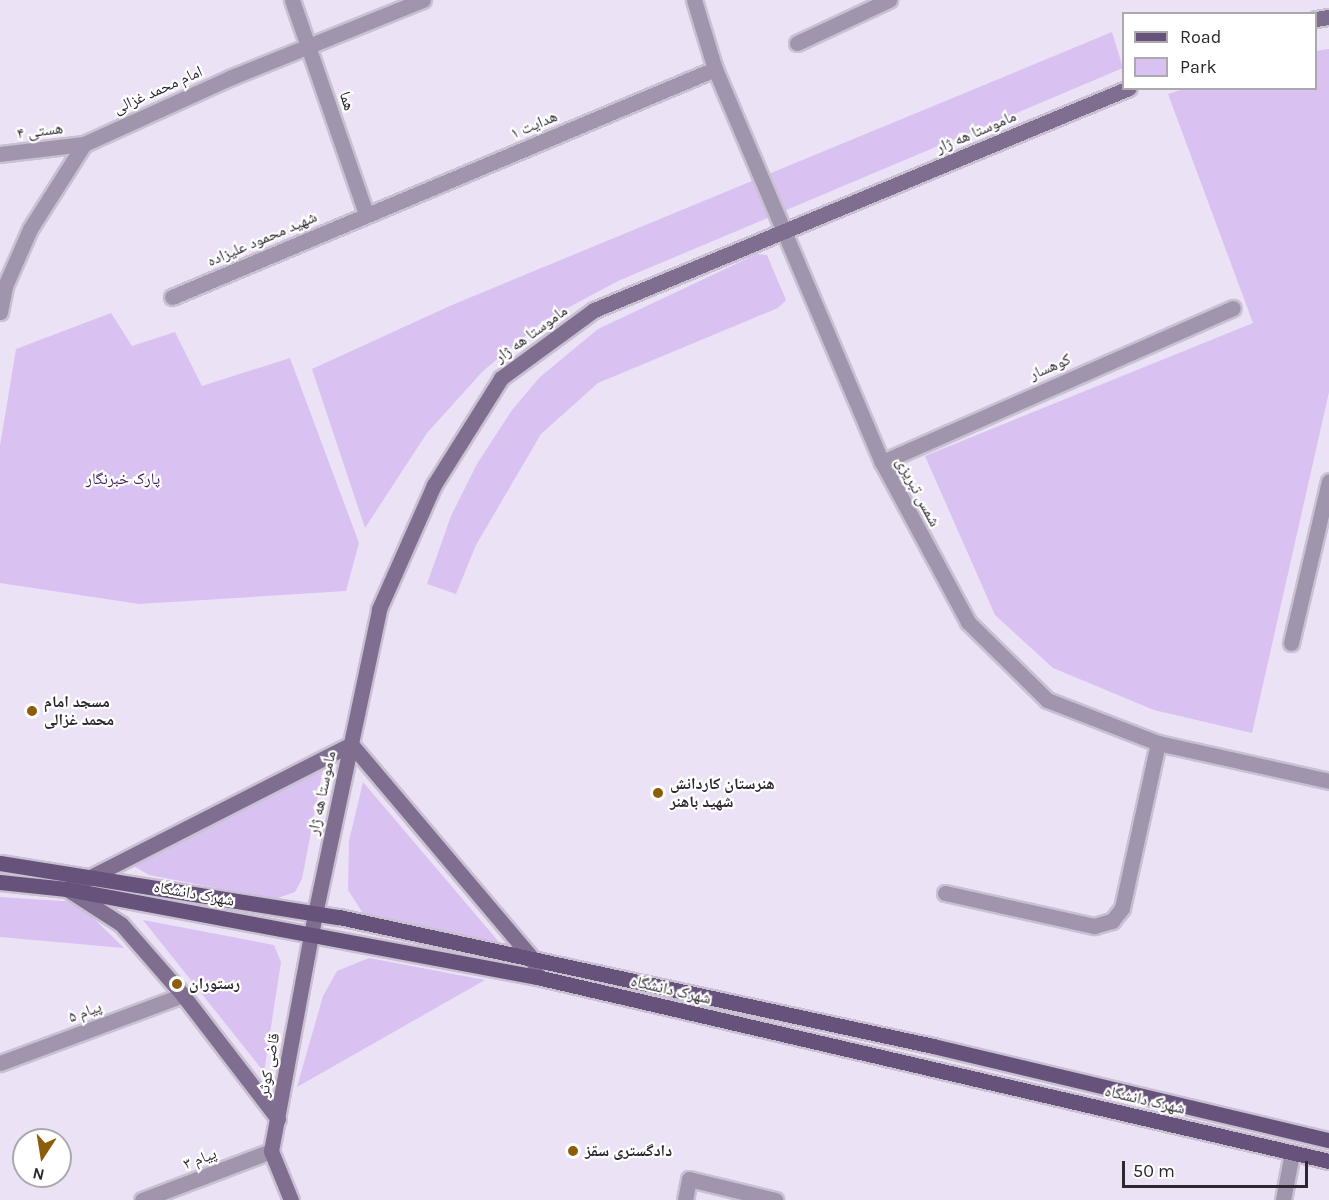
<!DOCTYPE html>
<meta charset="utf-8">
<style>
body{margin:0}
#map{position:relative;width:1329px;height:1200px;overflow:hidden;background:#ece2f6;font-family:Karla,"Noto Naskh Arabic",sans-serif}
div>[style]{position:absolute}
.green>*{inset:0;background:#d9c1f2}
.roads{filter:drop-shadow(2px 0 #c9c1d2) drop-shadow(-2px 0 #c9c1d2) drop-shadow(0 2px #c9c1d2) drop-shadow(0 -2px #c9c1d2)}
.minor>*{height:15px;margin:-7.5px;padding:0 7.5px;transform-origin:7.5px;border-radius:7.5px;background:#a095ad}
.secondary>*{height:15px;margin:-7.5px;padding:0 7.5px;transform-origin:7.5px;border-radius:7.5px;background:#7f6e90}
.primary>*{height:15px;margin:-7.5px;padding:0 7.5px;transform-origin:7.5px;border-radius:7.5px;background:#67527b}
.dots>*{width:16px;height:16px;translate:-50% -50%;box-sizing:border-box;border:3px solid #fff;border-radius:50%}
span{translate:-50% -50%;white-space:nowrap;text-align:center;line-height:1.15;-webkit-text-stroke:4.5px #fff;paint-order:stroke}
.street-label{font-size:16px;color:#2c2830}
.park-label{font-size:16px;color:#401c5b}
.poi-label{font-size:16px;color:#2c2830;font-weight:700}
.left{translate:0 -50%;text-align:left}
.legend{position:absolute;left:1122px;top:12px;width:195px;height:78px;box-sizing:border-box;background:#fff;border:2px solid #aba9ac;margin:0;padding:8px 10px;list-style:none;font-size:18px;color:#2c2830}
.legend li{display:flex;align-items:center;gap:12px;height:30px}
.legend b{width:30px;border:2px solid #aba9ac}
.north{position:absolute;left:12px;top:1128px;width:60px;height:60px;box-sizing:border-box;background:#fff;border:2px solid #aba9ac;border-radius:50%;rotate:192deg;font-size:16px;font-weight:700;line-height:24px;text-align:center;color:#2c2830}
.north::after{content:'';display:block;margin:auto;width:21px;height:27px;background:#8e5d09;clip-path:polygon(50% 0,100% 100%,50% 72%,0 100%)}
.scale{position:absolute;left:1122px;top:1161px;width:186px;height:27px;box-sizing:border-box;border:3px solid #2c2830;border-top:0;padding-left:8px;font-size:18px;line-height:21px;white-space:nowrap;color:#2c2830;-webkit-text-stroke:4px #fff;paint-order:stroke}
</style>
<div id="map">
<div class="green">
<div style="clip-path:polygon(1112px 32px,1123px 68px,618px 281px,543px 321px,483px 371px,427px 433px,365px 528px,312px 369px,452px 305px)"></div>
<div style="clip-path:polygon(1329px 49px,1329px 392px,1252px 733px,1154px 710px,1053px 668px,995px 615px,925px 456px,1253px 323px,1168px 94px,1187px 88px,1316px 88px,1316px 51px)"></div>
<div style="clip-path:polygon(757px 254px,767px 255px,786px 300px,778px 308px,598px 383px,541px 434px,476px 545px,456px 594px,427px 584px,451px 516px,477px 464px,512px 410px,540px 377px,598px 329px)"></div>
<div style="clip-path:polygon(111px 313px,132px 346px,175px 332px,202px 386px,290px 358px,359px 543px,346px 591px,139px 604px,0 583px,0 446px,16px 349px)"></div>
<div style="clip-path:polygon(323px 769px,302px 879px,295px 892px,275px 899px,149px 875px,132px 865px)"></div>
<div style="clip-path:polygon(363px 782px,504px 948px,366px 918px,348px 890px,349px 841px)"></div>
<div style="clip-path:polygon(0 897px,77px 902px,124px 948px,0 937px)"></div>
<div style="clip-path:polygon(143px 920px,274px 945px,281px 962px,264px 1072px)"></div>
<div style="clip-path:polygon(369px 958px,485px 980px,297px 1087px,323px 996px,337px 971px)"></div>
</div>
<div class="roads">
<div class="minor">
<div style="left:292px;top:0;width:226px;rotate:70.9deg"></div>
<div style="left:694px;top:0;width:72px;rotate:73.1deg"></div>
<div style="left:715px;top:69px;width:427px;rotate:67deg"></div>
<div style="left:882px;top:462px;width:182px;rotate:61.7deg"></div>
<div style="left:968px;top:622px;width:111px;rotate:44.6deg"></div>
<div style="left:1047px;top:700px;width:119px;rotate:21.2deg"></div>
<div style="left:1158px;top:743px;width:175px;rotate:12.5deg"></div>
<div style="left:797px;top:43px;width:102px;rotate:-25.1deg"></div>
<div style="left:0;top:154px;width:85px;rotate:-6.8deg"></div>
<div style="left:172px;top:297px;width:589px;rotate:-22.78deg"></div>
<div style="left:0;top:312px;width:26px;rotate:-79deg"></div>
<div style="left:5px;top:286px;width:62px;rotate:-66.3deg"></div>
<div style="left:30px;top:229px;width:101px;rotate:-57.6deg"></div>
<div style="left:84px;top:144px;width:162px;rotate:-24.4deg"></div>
<div style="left:232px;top:77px;width:206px;rotate:-22deg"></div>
<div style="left:882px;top:462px;width:383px;rotate:-23.7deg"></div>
<div style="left:1291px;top:643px;width:166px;rotate:-76.8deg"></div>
<div style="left:945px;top:893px;width:153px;rotate:12.5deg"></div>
<div style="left:1094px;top:926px;width:19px;rotate:-16deg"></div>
<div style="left:1112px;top:921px;width:16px;rotate:-52deg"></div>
<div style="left:1122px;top:908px;width:169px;rotate:-77.7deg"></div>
<div style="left:0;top:1063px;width:195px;rotate:-20.4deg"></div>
<div style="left:142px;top:1200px;width:138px;rotate:-20.8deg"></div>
<div style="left:685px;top:1200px;width:21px;rotate:-79deg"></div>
<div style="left:689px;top:1179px;width:89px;rotate:13.7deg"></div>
<div style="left:1283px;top:1200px;width:48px;rotate:-79.2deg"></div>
</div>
<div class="secondary">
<div style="left:1316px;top:19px;width:13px;rotate:-9deg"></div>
<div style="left:278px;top:1119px;width:156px;rotate:-127.5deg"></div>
<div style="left:183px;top:995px;width:94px;rotate:-131.1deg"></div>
<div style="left:121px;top:924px;width:64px;rotate:-147.1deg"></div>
<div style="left:67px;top:889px;width:319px;rotate:-27deg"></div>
<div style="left:351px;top:744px;width:282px;rotate:49.8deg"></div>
<div style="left:533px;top:959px;width:18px;rotate:77deg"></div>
<div style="left:291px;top:1200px;width:53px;rotate:-112.2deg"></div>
<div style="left:271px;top:1151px;width:241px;rotate:-79.5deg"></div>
<div style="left:315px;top:914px;width:312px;rotate:-78.1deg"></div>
<div style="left:379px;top:609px;width:136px;rotate:-66.1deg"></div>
<div style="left:434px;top:485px;width:126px;rotate:-57.9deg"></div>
<div style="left:501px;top:378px;width:115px;rotate:-36.2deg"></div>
<div style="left:594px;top:310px;width:579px;rotate:-22.54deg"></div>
</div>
<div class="primary">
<div style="left:0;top:863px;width:343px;rotate:9.1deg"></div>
<div style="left:339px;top:917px;width:608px;rotate:12.25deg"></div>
<div style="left:933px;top:1046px;width:407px;rotate:13.4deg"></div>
<div style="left:0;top:882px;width:67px;rotate:6deg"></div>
<div style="left:67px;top:889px;width:478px;rotate:10.6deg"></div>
<div style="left:537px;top:977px;width:813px;rotate:13.08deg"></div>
</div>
</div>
<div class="dots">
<div style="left:32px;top:711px;background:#8e5d09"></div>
<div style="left:658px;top:793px;background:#8e5d09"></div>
<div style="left:177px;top:984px;background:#8e5d09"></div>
<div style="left:573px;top:1151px;background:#8e5d09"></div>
</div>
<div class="street-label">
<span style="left:158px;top:90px;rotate:-24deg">امام محمد غزالی</span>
<span style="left:347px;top:101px;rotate:72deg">هما</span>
<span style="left:534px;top:125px;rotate:-23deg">هدایت ۱</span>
<span style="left:40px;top:131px;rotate:-7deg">هستی ۴</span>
<span style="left:976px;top:132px;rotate:-23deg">ماموستا هه ژار</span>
<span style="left:262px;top:239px;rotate:-23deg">شهید محمود علیزاده</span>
<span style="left:531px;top:334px;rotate:-36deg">ماموستا هه ژار</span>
<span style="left:1050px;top:367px;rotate:-23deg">کوهسار</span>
<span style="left:918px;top:492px;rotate:62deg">شمس تبریزی</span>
<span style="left:322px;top:793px;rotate:-78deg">ماموستا هه ژار</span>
<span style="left:194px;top:894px;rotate:10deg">شهرک دانشگاه</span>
<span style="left:671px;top:990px;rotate:13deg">شهرک دانشگاه</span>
<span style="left:85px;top:1012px;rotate:-20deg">پیام ۵</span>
<span style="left:269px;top:1065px;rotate:-80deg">قاضی کوثر</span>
<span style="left:1145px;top:1100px;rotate:13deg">شهرک دانشگاه</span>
<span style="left:200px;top:1159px;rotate:-21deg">پیام ۳</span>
</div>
<div class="park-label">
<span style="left:123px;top:479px">پارک خبرنگار</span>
</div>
<div class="poi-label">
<span class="left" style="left:44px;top:711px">مسجد امام<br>محمد غزالی</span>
<span class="left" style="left:670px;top:793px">هنرستان کاردانش<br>شهید باهنر</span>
<span class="left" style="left:189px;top:984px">رستوران</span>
<span class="left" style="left:585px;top:1151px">دادگستری سقز</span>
</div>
<ul class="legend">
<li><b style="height:8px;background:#67527b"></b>Road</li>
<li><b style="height:16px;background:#d9c1f2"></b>Park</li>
</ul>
<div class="north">N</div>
<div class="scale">50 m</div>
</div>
